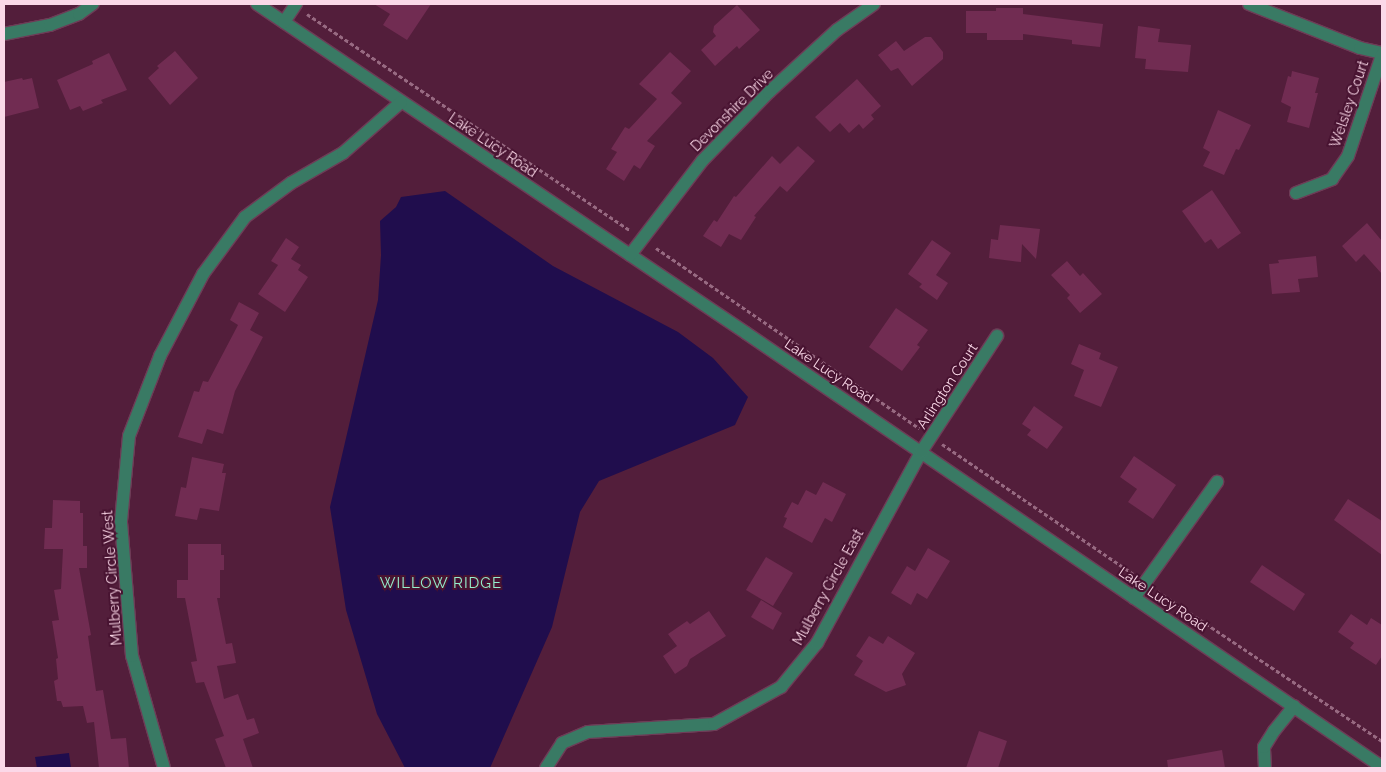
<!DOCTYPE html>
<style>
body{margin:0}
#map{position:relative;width:1386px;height:772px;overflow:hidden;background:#531e3b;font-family:Raleway,sans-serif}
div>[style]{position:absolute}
.water>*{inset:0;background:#200d4d}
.building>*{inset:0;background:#712c52}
.path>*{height:3px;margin-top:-1.5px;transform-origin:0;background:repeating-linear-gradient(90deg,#986a82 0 4px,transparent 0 6.5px)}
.roads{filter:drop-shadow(1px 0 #6e3c57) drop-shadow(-1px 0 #6e3c57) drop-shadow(0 1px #6e3c57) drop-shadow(0 -1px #6e3c57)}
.minor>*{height:12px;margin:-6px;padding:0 6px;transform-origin:6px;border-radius:6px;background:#397a64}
span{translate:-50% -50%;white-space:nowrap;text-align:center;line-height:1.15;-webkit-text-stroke:4px #481331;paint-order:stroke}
.street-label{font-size:14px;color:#fbd8e8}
.neighbourhood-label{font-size:15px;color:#94f0cf;letter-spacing:1px}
.frame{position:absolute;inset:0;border:5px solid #fbd8e8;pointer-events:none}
</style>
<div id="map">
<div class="water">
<div style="clip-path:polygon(445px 191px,553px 266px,678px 332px,713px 358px,748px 397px,735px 425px,599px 481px,580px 512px,552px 627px,490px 768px,405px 768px,377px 714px,346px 610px,330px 507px,378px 300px,381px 255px,380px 221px,396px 207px,401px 197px)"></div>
<div style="clip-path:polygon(69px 753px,71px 768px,37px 768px,35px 757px)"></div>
</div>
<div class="building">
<div style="clip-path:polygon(374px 4px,431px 4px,407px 40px,383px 25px,390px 14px)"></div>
<div style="clip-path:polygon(737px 5px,760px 30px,739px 49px,737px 46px,715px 66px,701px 50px,716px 36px,713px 32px,714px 26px)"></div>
<div style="clip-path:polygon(996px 8px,1023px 8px,1023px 14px,1103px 24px,1100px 47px,1072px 44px,1072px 40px,1023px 34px,1023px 40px,987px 40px,987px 33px,966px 33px,966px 11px,996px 11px)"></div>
<div style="clip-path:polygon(1138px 26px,1160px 29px,1158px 42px,1191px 45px,1188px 72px,1145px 69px,1146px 59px,1135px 58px)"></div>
<div style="clip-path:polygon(925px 37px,931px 37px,943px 52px,943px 59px,912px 86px,898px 68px,891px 71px,878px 55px,896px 41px,904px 51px)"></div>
<div style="clip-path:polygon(175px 51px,198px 78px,170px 105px,148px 78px,159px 68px,157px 66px)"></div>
<div style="clip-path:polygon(670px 52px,691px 71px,671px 93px,682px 103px,647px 141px,655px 146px,640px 169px,634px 165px,624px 181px,606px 169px,617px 152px,611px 149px,625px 127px,629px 129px,657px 99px,639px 84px)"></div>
<div style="clip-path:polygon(109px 53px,127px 90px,101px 100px,103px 103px,83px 111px,80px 106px,70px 110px,57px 80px,93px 64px,92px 61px)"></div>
<div style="clip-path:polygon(1292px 71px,1319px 78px,1315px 93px,1318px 93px,1309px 128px,1287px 122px,1291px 107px,1281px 102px,1288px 76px,1291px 77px)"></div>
<div style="clip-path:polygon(22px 78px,23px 80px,32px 78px,39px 108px,4px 117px,4px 82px)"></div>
<div style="clip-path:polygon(857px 79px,881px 106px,871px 115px,874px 119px,863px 129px,859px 124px,849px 133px,840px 123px,830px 132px,815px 117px)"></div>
<div style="clip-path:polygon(1218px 110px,1251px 125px,1239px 150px,1236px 149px,1224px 175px,1203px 166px,1210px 152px,1203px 148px)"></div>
<div style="clip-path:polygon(798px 146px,815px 161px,787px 192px,780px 186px,754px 216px,756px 217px,741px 240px,729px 234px,721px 247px,703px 236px,714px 220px,717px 222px,734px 196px,736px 197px,772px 156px,780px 164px)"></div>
<div style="clip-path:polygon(1212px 190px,1241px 233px,1218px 249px,1211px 239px,1205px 243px,1182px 211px)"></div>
<div style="clip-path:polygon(1367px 223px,1382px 241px,1382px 274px,1364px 254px,1356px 262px,1342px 246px)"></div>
<div style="clip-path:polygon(1000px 225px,1040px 229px,1036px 259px,1022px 244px,1021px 262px,989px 258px,991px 239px,998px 240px)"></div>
<div style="clip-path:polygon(286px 238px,299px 247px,291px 259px,301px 265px,298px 270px,308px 277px,285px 312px,258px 294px,278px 265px,271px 261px)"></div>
<div style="clip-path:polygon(932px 240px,951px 253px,936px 275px,948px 283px,937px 300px,919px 287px,922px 284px,908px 274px)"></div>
<div style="clip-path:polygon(1316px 256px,1318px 277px,1298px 279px,1300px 292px,1272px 294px,1269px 264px,1279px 263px,1278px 260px)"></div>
<div style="clip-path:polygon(1067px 261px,1080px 276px,1083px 273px,1102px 294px,1080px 313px,1067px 298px,1070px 295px,1051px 275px)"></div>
<div style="clip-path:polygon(239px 302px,259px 313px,250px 330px,263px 337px,235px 391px,223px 434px,207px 429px,202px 444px,178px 437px,194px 391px,199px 392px,203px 381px,208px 382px,238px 325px,230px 320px)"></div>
<div style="clip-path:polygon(896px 308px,928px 330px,917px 345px,920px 347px,902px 371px,869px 347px)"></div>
<div style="clip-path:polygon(1079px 344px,1101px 353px,1099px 359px,1118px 367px,1101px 407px,1074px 396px,1084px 370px,1071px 364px)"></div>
<div style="clip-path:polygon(1034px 406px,1063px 427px,1047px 449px,1027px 435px,1031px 430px,1022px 424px)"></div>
<div style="clip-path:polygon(1134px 456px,1176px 485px,1153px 519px,1128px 502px,1137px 489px,1120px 477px)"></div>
<div style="clip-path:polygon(192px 457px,224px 464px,222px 473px,226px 473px,219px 511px,200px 508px,197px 520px,175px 516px,181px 487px,186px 488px)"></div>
<div style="clip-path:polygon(823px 482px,846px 494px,832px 522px,825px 518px,812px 543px,783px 527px,787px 518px,784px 517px,792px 502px,798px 505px,806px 490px,816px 495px)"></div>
<div style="clip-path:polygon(1348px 499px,1382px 521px,1382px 555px,1334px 520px)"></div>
<div style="clip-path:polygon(53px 500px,80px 501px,80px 513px,83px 513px,83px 546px,87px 546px,87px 568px,79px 568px,91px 635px,88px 636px,96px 691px,103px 690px,111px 739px,126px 738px,129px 768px,99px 768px,94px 722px,87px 723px,83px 706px,63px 707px,61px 701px,57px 701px,54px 681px,58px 679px,56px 659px,58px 658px,52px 621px,59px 620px,54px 590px,61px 589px,63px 549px,44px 549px,45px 528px,52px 528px)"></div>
<div style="clip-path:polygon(188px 544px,221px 544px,221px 555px,224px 555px,224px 570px,220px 570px,220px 598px,217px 598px,226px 644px,232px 643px,236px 663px,217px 666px,224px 699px,238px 694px,247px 720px,254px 718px,259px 733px,243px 739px,253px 768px,226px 768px,215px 739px,224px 736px,204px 682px,196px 683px,191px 662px,197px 661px,185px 598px,177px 598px,177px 580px,188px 580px)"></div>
<div style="clip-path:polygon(928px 548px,950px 561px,927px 599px,917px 593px,911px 605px,891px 593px,907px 566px,915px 571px)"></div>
<div style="clip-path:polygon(766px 557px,793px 573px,773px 606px,746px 590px)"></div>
<div style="clip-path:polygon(1262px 565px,1305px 594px,1294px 611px,1250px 582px)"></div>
<div style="clip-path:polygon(761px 600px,782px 613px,773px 630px,751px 617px)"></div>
<div style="clip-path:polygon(709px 611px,726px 636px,690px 659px,687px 666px,675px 674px,663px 656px,677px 646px,668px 634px,687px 621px,690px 624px)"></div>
<div style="clip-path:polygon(1351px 614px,1367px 625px,1371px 618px,1382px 625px,1382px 656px,1376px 665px,1350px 648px,1354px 643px,1338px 632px)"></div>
<div style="clip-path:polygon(869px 636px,883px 644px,888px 636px,915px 653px,902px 674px,906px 685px,886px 692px,854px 675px,863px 661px,856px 656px)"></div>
<div style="clip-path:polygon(979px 731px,1007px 741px,998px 768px,966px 768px)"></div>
<div style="clip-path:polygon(1222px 750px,1225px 768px,1168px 768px,1167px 760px)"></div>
</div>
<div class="path">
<div style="left:307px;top:14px;width:389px;rotate:33.8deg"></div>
<div style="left:656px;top:248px;width:319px;rotate:34.4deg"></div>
<div style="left:942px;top:444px;width:231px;rotate:34.2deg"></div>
<div style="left:1157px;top:591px;width:270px;rotate:33.7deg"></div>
</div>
<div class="roads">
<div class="minor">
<div style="left:257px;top:4px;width:589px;rotate:33.93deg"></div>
<div style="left:746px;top:333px;width:770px;rotate:34.31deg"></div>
<div style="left:1249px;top:4px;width:119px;rotate:21.6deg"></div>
<div style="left:1360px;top:48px;width:23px;rotate:13deg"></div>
<div style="left:284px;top:22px;width:22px;rotate:-56deg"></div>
<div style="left:4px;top:34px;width:47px;rotate:-11.1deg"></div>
<div style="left:50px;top:25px;width:31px;rotate:-21deg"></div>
<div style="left:79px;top:14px;width:17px;rotate:-36deg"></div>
<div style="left:1296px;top:193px;width:39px;rotate:-21deg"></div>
<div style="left:1332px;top:179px;width:28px;rotate:-55deg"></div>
<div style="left:1348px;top:156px;width:107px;rotate:-71.4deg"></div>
<div style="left:630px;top:255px;width:118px;rotate:-52.5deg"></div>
<div style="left:702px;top:161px;width:96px;rotate:-45.8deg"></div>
<div style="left:769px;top:92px;width:92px;rotate:-42.4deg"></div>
<div style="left:837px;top:30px;width:45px;rotate:-35.1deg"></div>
<div style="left:1134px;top:598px;width:143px;rotate:-54.4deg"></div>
<div style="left:164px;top:768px;width:116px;rotate:-105.9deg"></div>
<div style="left:132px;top:656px;width:135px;rotate:-94.7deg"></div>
<div style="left:121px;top:521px;width:85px;rotate:-84.6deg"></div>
<div style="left:129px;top:436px;width:86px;rotate:-68.8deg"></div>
<div style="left:160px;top:356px;width:93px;rotate:-62.3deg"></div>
<div style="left:203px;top:274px;width:71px;rotate:-53.6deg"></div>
<div style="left:245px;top:217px;width:57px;rotate:-36.5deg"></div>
<div style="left:291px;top:183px;width:60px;rotate:-30deg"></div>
<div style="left:343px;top:153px;width:77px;rotate:-41.3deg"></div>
<div style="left:546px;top:768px;width:30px;rotate:-57deg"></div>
<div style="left:562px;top:743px;width:28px;rotate:-23deg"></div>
<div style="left:588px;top:732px;width:126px;rotate:-3.6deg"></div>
<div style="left:714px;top:724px;width:77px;rotate:-28.9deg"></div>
<div style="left:781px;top:687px;width:57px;rotate:-50.7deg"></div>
<div style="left:817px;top:643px;width:217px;rotate:-61.4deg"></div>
<div style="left:921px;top:452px;width:139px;rotate:-56.8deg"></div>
<div style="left:1265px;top:768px;width:21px;rotate:-93deg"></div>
<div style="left:1264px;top:747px;width:19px;rotate:-58deg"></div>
<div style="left:1274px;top:731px;width:32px;rotate:-51deg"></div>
</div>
</div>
<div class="street-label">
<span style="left:1349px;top:104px;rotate:-71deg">Welsley Court</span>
<span style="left:732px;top:110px;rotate:-45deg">Devonshire Drive</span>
<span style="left:493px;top:145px;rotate:34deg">Lake Lucy Road</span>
<span style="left:829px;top:371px;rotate:34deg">Lake Lucy Road</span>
<span style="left:947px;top:386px;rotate:-57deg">Arlington Court</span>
<span style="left:112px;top:578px;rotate:-94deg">Mulberry Circle West</span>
<span style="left:828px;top:587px;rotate:-61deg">Mulberry Circle East</span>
<span style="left:1163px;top:599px;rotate:34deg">Lake Lucy Road</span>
</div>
<div class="neighbourhood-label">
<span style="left:441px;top:584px">WILLOW RIDGE</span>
</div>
<div class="frame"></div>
</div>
